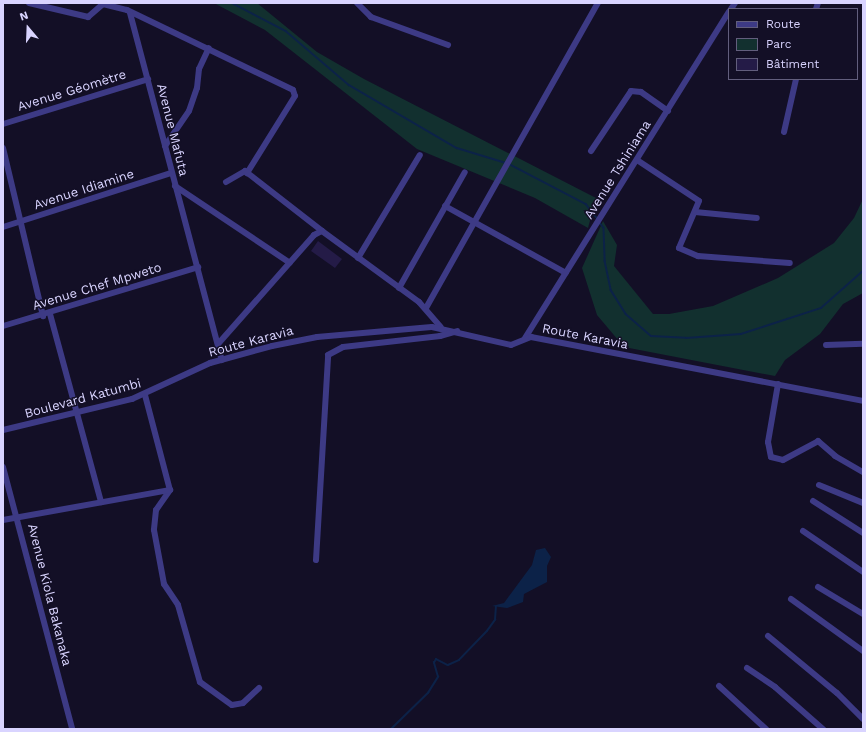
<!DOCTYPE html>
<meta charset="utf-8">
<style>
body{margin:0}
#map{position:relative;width:866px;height:732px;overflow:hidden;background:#130f26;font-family:"Work Sans",sans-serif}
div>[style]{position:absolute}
.green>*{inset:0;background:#12302f}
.water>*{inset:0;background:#0c2248}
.stream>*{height:1.5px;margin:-0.75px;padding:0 0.75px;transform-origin:0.75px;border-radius:0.75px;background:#0c2248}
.building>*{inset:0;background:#241b47}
.minor>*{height:6px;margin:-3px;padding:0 3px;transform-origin:3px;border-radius:3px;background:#3d3a85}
span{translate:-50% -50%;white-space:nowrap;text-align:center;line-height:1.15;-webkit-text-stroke:3px #130f26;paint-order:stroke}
.street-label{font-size:13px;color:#d9d4ff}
.frame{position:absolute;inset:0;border:4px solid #d9d4ff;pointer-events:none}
.legend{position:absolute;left:728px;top:8px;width:130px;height:72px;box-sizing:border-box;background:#130f26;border:1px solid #625e7d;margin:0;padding:5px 7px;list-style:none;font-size:12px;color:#d9d4ff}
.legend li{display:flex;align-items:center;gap:8px;height:20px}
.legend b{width:20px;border:1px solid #625e7d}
.north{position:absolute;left:8px;top:8px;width:40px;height:40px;-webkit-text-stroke:3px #130f26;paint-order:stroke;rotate:341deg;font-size:11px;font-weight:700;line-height:16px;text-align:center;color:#d9d4ff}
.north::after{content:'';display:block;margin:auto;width:14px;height:18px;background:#d9d4ff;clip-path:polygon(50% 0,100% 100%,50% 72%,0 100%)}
</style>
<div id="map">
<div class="green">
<div style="clip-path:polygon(214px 3px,257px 3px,317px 52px,364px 79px,596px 198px,588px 228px,535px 198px,417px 149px,265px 30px)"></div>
<div style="clip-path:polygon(863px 199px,863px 293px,843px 304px,820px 334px,785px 360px,775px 376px,624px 347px,597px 315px,582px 268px,603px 221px,617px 245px,614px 266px,653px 314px,669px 314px,713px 306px,778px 278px,834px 243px,854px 218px)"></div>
</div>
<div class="water">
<div style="clip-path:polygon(545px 548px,551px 557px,547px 566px,547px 582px,524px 594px,523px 602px,507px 608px,492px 606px,504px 603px,532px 565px,536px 550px)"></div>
</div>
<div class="stream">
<div style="left:232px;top:3px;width:61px;rotate:27.4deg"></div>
<div style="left:286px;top:31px;width:83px;rotate:40.6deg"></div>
<div style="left:349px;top:85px;width:125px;rotate:30.3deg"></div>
<div style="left:457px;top:148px;width:51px;rotate:17deg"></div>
<div style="left:509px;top:164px;width:87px;rotate:27.5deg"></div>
<div style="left:586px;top:204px;width:18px;rotate:52deg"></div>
<div style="left:600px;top:223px;width:6px;rotate:51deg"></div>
<div style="left:604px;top:228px;width:33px;rotate:88deg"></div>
<div style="left:605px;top:261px;width:30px;rotate:78deg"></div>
<div style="left:611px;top:290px;width:28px;rotate:58deg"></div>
<div style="left:626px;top:314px;width:33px;rotate:41deg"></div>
<div style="left:651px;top:336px;width:35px;rotate:3deg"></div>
<div style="left:686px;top:338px;width:55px;rotate:-4.2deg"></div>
<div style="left:741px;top:334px;width:84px;rotate:-18deg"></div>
<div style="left:821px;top:308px;width:56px;rotate:-41.4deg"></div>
<div style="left:391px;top:729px;width:52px;rotate:-44.2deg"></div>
<div style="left:428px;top:693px;width:19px;rotate:-58deg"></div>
<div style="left:438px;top:677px;width:15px;rotate:-106deg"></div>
<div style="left:434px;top:663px;width:4px;rotate:-63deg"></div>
<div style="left:436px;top:659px;width:13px;rotate:27deg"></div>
<div style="left:448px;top:665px;width:12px;rotate:-24deg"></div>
<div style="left:459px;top:660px;width:40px;rotate:-46deg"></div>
<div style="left:487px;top:631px;width:14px;rotate:-54deg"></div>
<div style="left:495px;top:620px;width:13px;rotate:-86deg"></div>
</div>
<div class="building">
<div style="clip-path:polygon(318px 241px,342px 259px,335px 268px,311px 251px)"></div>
</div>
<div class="minor">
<div style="left:29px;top:3px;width:61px;rotate:13.3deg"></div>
<div style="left:88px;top:17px;width:20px;rotate:-41deg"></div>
<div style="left:103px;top:4px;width:25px;rotate:14deg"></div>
<div style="left:127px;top:10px;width:184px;rotate:25.7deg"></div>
<div style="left:293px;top:90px;width:6px;rotate:72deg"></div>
<div style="left:295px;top:96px;width:91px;rotate:121.9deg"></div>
<div style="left:357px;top:3px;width:20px;rotate:45deg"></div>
<div style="left:371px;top:17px;width:82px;rotate:20deg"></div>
<div style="left:731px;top:9px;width:7px;rotate:-56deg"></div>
<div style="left:816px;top:9px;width:6px;rotate:-72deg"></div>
<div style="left:130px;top:13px;width:359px;rotate:75.2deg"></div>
<div style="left:3px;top:124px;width:152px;rotate:-17.2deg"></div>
<div style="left:784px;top:132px;width:54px;rotate:-77.2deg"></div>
<div style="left:165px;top:146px;width:42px;rotate:-55.6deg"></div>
<div style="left:189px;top:111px;width:24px;rotate:-71deg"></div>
<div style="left:197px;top:88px;width:19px;rotate:-84deg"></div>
<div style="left:199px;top:69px;width:23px;rotate:-65deg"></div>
<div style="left:3px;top:148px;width:173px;rotate:76.6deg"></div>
<div style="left:591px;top:151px;width:72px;rotate:-56.3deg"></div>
<div style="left:631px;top:91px;width:10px;rotate:6deg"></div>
<div style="left:641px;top:92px;width:33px;rotate:35deg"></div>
<div style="left:637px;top:160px;width:74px;rotate:33.5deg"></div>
<div style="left:699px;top:201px;width:51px;rotate:113.1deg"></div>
<div style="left:679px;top:248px;width:21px;rotate:23deg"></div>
<div style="left:698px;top:256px;width:92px;rotate:4.4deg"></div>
<div style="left:226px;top:182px;width:22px;rotate:-30deg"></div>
<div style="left:245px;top:171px;width:98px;rotate:37.9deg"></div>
<div style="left:175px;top:186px;width:138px;rotate:33.8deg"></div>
<div style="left:445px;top:206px;width:138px;rotate:29deg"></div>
<div style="left:695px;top:212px;width:62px;rotate:5.5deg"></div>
<div style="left:3px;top:227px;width:176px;rotate:-17.8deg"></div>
<div style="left:358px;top:258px;width:120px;rotate:-59deg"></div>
<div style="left:399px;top:288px;width:133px;rotate:-60.4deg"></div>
<div style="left:426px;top:308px;width:350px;rotate:-60.6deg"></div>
<div style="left:50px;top:314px;width:195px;rotate:74.8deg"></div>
<div style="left:3px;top:326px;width:204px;rotate:-16.8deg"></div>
<div style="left:525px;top:338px;width:385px;rotate:-58deg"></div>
<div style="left:218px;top:344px;width:145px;rotate:-48.6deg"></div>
<div style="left:314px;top:235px;width:9px;rotate:-27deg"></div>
<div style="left:322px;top:231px;width:120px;rotate:36.2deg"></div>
<div style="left:419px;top:302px;width:33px;rotate:49deg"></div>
<div style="left:826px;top:345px;width:37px;rotate:-2deg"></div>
<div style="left:778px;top:384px;width:59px;rotate:99.8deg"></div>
<div style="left:768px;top:442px;width:15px;rotate:79deg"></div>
<div style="left:771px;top:457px;width:12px;rotate:14deg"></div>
<div style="left:783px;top:460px;width:40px;rotate:-28deg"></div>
<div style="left:818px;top:441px;width:23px;rotate:41deg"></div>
<div style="left:835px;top:456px;width:32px;rotate:30deg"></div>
<div style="left:145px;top:395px;width:98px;rotate:75.3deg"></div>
<div style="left:170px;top:490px;width:24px;rotate:125deg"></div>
<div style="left:156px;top:510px;width:20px;rotate:96deg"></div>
<div style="left:154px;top:530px;width:55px;rotate:79.5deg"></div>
<div style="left:164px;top:584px;width:25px;rotate:56deg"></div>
<div style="left:178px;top:605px;width:80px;rotate:74.1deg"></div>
<div style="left:200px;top:682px;width:39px;rotate:36deg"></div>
<div style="left:232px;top:705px;width:11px;rotate:-10deg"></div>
<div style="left:243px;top:703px;width:22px;rotate:-43deg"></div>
<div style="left:3px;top:430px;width:133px;rotate:-13.5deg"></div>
<div style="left:132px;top:399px;width:86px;rotate:-24.8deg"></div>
<div style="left:210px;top:363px;width:64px;rotate:-15.3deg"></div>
<div style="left:272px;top:346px;width:46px;rotate:-11.3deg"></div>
<div style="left:317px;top:337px;width:115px;rotate:-5deg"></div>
<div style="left:432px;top:327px;width:81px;rotate:12.8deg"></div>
<div style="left:511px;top:345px;width:22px;rotate:-22deg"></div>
<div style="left:531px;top:337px;width:338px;rotate:10.9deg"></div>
<div style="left:3px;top:467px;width:271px;rotate:75.2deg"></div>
<div style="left:819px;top:485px;width:48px;rotate:22.2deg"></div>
<div style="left:813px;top:501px;width:59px;rotate:32.6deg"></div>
<div style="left:3px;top:520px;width:170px;rotate:-10.2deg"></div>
<div style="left:803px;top:531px;width:73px;rotate:34.3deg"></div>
<div style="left:316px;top:560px;width:205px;rotate:-86.6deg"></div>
<div style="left:328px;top:355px;width:17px;rotate:-28deg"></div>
<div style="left:343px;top:347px;width:98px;rotate:-6.5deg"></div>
<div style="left:440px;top:336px;width:18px;rotate:-16deg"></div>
<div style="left:818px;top:587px;width:52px;rotate:31deg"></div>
<div style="left:791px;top:599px;width:89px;rotate:35.8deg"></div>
<div style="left:768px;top:636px;width:89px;rotate:39.6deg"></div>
<div style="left:837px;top:693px;width:37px;rotate:45deg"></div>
<div style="left:747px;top:668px;width:34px;rotate:34deg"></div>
<div style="left:775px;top:687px;width:64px;rotate:41.2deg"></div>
<div style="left:719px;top:686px;width:64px;rotate:42.5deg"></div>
</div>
<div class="street-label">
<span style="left:72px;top:91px;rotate:-17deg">Avenue Géomètre</span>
<span style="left:172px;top:130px;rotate:76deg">Avenue Mafuta</span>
<span style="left:618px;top:170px;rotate:-58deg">Avenue Tshiniama</span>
<span style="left:84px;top:190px;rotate:-18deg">Avenue Idiamine</span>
<span style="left:97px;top:287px;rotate:-17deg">Avenue Chef Mpweto</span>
<span style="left:585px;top:337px;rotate:11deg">Route Karavia</span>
<span style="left:251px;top:342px;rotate:-15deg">Route Karavia</span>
<span style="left:83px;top:399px;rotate:-15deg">Boulevard Katumbi</span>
<span style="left:49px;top:595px;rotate:76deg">Avenue Kiola Bakanaka</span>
</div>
<div class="frame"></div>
<ul class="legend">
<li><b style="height:5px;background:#3d3a85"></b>Route</li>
<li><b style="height:11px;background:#12302f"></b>Parc</li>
<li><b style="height:11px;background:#241b47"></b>Bâtiment</li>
</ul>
<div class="north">N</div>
</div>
